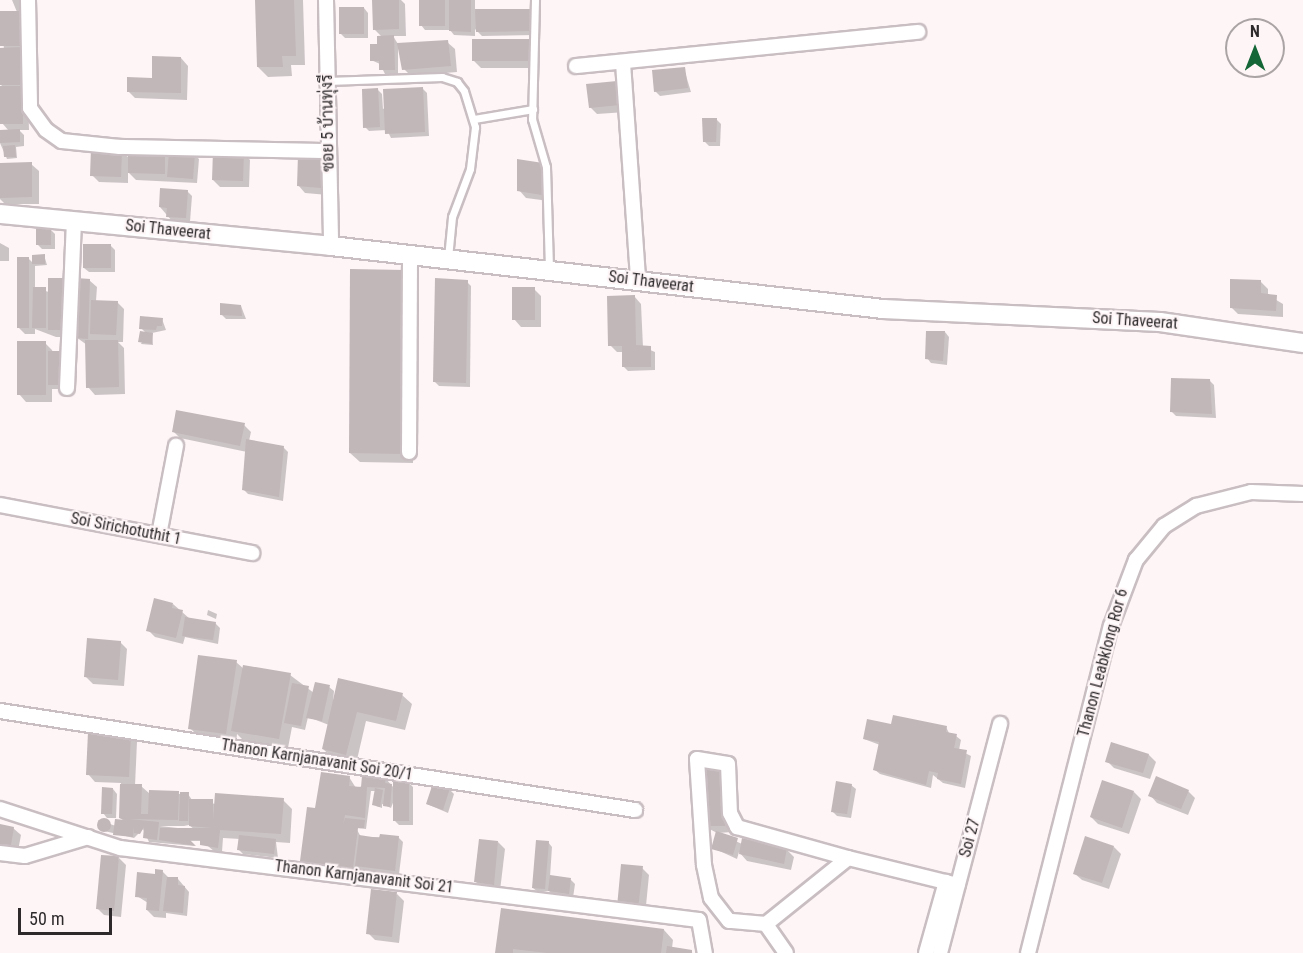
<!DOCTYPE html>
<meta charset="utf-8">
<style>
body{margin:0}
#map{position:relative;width:1303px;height:953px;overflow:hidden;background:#fef5f7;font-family:"Roboto Condensed",Sarabun,sans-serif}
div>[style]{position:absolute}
.shadow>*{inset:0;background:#0003}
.building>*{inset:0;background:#c1b6b8}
.round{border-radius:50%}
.roads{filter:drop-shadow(2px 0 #c9bec1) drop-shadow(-2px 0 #c9bec1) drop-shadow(0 2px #c9bec1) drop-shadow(0 -2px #c9bec1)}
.service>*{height:7px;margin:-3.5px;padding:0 3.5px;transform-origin:3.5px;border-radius:3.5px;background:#fff}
.minor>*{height:14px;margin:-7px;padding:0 7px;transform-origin:7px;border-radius:7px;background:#fff}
.tertiary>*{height:18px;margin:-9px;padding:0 9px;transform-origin:9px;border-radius:9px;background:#fff}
span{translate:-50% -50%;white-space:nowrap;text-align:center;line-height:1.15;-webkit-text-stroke:4.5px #fef5f7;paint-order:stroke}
.street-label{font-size:16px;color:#2e2a2b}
.north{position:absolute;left:1225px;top:18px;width:60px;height:60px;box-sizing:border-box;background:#fef5f7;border:2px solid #aba4a5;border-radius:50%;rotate:0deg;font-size:16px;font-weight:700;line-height:24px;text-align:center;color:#2e2a2b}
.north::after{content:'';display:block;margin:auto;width:21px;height:27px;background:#146636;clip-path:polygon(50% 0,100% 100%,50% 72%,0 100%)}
.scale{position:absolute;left:18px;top:908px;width:94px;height:27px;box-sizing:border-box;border:3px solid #2e2a2b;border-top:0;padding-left:8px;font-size:18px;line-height:21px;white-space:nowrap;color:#2e2a2b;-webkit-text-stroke:4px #fef5f7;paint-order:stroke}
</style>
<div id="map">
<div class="shadow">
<div style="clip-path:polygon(12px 0,31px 0,30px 14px,20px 14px,26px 19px,29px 130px,19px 130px,24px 135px,24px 146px,16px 147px,17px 158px,7px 159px,0 143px,0 131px,9px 131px,2px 123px,1px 49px,4px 49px,0 13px,17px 12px)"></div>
<div style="clip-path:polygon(257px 0,303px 0,305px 65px,291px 65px,292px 76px,268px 77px,258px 67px)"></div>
<div style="clip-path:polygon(373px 0,401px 0,405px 4px,406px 36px,393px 36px,398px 44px,447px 42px,455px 49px,457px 72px,411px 76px,404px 69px,398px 47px,398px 74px,385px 74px,380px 64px,371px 60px,382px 37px,374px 29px)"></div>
<div style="clip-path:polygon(421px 0,475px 0,475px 11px,530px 10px,535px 15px,535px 35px,482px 36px,475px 29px,475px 36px,454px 35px,450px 30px,425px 30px,421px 25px)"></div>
<div style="clip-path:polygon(364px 8px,368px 13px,368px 38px,345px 38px,341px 34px)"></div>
<div style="clip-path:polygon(531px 41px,538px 48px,538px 68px,481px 68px,474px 61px)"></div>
<div style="clip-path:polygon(181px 58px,188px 66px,187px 100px,135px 98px,128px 91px,153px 79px)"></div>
<div style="clip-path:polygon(684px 69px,691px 92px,660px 96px,655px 91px)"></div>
<div style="clip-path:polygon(617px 82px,624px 89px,626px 112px,597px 114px,590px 107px)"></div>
<div style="clip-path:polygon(423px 89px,427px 93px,429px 136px,391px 138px,387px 130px,369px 131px,365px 127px,378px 90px,382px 94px,383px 109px)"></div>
<div style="clip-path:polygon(716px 119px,721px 124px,720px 146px,709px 146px,704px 141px)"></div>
<div style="clip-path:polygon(121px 151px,129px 158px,165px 152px,170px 157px,194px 155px,199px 159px,197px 183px,136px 180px,128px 172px,128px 183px,99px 182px,92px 175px)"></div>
<div style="clip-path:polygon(243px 153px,250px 160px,249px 187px,220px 187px,213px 180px)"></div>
<div style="clip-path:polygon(319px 158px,326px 165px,328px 195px,305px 193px,298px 185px)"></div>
<div style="clip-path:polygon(0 164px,31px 164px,39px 171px,39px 204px,5px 204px,0 199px)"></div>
<div style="clip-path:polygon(542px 165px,549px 201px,526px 198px,519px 190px)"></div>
<div style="clip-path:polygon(187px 191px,192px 196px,190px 222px,172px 221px,160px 207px)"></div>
<div style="clip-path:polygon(50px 229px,55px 234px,55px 249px,42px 249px,38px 245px)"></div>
<div style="clip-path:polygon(0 243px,9px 248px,9px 261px,0 261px)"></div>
<div style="clip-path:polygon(111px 246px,115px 250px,115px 272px,89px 272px,84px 268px)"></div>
<div style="clip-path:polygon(44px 255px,47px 265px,35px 266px,35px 288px,49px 292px,89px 280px,97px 287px,96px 301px,117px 302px,124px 309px,123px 342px,118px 342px,124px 348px,125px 394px,95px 395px,88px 387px,87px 345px,76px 337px,56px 337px,35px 329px,35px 334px,25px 334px,18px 327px,28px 258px,34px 264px,33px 256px)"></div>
<div style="clip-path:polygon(414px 281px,413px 463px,360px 462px,350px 453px)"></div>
<div style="clip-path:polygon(467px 282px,471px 286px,470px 387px,439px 386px,434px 381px)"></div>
<div style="clip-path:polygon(1261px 282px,1268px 289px,1268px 295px,1283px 304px,1283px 317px,1238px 314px,1231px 307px)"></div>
<div style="clip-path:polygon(534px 289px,541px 296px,541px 327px,521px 327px,514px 319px)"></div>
<div style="clip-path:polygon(634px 296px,641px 304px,643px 347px,655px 352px,655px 370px,628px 371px,623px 366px,623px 352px,617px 352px,610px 345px)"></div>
<div style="clip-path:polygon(241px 306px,246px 319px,226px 319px,221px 314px)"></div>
<div style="clip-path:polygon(162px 319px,166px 330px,152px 333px,153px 345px,141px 344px,146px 333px,141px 328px)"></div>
<div style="clip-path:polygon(945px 332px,949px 337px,947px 365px,931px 363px,927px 358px)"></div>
<div style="clip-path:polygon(45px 343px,52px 350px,69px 389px,52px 389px,52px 402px,26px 402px,19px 394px)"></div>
<div style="clip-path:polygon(1209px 380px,1214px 385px,1216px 418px,1176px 416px,1172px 412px)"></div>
<div style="clip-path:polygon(244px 425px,251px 432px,249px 441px,284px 448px,288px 452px,283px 501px,248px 494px,244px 490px,247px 452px,180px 438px,173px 431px)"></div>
<div style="clip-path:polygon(173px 604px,190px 619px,215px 623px,220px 628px,218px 644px,185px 637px,183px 644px,155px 637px,148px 630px)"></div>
<div style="clip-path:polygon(208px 610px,217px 614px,216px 619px,207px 615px)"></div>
<div style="clip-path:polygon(120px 642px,127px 649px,124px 686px,93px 684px,86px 677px)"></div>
<div style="clip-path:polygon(236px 662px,244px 669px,290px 675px,314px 693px,329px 687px,334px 691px,332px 713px,402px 695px,412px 704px,405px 730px,366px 721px,356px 764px,333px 758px,323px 749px,329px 725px,308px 717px,305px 730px,292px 727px,288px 748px,243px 740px,237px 734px,236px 743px,200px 738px,190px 728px)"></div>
<div style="clip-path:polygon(892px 725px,946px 727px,950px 735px,956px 736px,961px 740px,959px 750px,971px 756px,965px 788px,943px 783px,933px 775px,931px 788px,880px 774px,875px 770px,880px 745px,864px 739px)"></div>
<div style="clip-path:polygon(evenodd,130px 735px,137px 742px,135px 786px,141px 786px,150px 794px,188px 794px,192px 800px,216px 804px,283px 800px,292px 809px,290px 843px,276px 842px,278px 858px,243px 854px,239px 850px,240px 839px,223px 838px,222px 852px,215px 852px,202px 841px,189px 841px,195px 846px,149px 842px,143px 829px,134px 838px,100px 830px,98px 820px,116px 826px,124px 821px,120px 818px,121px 783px,95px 782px,88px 774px,130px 735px,189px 825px,195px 830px,160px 826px,184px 826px,189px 825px)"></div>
<div style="clip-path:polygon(1149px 755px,1156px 762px,1150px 779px,1114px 768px,1107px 761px)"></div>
<div style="clip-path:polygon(349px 777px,356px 788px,386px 779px,394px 788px,408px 782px,413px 787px,413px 825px,399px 825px,394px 820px,394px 800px,391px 808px,382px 804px,382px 808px,376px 806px,376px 791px,371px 791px,366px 829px,356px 828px,361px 837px,398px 837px,403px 842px,399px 874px,308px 868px,301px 861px,317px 810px)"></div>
<div style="clip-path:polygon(731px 778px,732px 832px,718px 833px,742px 844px,787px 850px,794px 857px,791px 870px,747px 861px,739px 852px,737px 859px,713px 848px,717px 833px,704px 826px)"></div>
<div style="clip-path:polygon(851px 785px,856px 789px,851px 818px,837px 816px,832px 811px)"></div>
<div style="clip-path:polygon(113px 789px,117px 794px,116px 818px,107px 818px,103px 813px)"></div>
<div style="clip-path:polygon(449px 789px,454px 794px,448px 813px,427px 804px)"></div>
<div style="clip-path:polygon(1188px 791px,1195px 798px,1188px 815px,1157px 803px,1150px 795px)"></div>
<div style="clip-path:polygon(1134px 792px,1141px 799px,1129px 834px,1098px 824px,1091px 817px)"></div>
<div style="clip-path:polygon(0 826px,13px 828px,21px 835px,18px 851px,0 850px)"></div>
<div style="clip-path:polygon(498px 842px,505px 849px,500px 891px,483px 889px,476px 882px)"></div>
<div style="clip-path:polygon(548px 842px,552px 847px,550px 877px,571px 880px,575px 884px,573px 898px,554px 895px,549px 891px,538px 892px,533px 888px)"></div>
<div style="clip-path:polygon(1114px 847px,1121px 854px,1109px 889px,1082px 880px,1074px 873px)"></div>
<div style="clip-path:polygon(119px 858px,126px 865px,121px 917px,104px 915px,97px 908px)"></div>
<div style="clip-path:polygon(642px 868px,649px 875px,645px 916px,625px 914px)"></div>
<div style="clip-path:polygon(162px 871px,169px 878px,178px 879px,189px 892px,187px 916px,166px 913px,166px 918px,154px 917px,147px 910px,148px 903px,137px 896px)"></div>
<div style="clip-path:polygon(397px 894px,404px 901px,399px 943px,375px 940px,368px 933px)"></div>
<div style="clip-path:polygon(502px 910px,664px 930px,673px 940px,672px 948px,693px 953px,497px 953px)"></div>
</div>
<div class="building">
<div style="clip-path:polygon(255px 0,294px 0,296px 56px,282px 56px,283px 67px,257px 67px)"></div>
<div style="clip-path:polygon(372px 0,399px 0,399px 29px,373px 30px)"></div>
<div style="clip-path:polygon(419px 0,445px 0,445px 26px,419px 26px)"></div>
<div style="clip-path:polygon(449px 0,471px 0,471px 32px,449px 31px)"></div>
<div style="clip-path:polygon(339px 7px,364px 7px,364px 34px,339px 34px)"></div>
<div style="clip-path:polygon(475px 9px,531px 9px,531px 31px,476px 32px)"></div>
<div style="clip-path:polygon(0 11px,20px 11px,21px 46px,0 46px)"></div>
<div style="clip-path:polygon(394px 35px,395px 70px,379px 70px,379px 61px,370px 61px,370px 44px,377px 44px,377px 36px)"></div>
<div style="clip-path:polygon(472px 39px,531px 39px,531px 61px,472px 61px)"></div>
<div style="clip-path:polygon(448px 40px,451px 66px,402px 70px,397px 43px)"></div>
<div style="clip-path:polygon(22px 47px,22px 85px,0 85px,0 48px)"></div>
<div style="clip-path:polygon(152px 56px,181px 57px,181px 93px,127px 92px,127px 77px,152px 78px)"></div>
<div style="clip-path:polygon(685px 67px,688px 88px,654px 92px,652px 70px)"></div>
<div style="clip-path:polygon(617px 81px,620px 105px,589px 108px,586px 84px)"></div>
<div style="clip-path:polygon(0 86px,23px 86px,23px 124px,0 124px)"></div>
<div style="clip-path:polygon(423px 87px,425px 132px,385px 134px,383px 89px)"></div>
<div style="clip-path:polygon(378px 88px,380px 127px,363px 128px,362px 89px)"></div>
<div style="clip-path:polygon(702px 118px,717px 118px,716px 142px,703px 142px)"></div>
<div style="clip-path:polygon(20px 129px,20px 142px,0 143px,0 130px)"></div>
<div style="clip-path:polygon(15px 145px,16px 157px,4px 157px,3px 146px)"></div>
<div style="clip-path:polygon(91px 148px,122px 149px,121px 177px,90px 176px)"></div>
<div style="clip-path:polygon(128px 150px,165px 150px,165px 174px,128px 173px)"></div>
<div style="clip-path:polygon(213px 151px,244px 152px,243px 181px,212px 180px)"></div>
<div style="clip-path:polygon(169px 152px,195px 153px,193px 179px,167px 177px)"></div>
<div style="clip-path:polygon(298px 155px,320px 156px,321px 188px,297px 186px)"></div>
<div style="clip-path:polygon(517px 159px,543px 163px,542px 195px,517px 191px)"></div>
<div style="clip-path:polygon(32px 162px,32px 197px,0 198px,0 163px)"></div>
<div style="clip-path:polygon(160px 188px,188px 190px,186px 218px,166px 217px,167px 208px,159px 207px)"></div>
<div style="clip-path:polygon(36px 228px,51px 228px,51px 245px,36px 245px)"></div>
<div style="clip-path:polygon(83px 244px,111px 244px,111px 268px,83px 268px)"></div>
<div style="clip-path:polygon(45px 254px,45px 264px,32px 264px,32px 255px)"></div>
<div style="clip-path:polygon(17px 257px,29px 257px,29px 328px,17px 328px)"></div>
<div style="clip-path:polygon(350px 269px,405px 270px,404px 454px,349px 453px)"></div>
<div style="clip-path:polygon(48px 278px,67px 278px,67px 330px,48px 330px)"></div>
<div style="clip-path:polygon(76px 278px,90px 279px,88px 339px,74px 338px)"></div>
<div style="clip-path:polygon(435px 278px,468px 280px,466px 383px,433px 382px)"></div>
<div style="clip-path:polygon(1230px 279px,1261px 280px,1261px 293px,1277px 295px,1276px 311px,1230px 308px)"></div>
<div style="clip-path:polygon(33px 287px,46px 287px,46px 328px,32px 328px)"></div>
<div style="clip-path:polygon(512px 287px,535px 287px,535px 320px,512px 320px)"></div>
<div style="clip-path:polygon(635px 295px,636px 345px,651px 346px,651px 367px,622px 367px,622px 346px,608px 346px,607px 296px)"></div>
<div style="clip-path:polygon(91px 300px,118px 301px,116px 335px,90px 334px)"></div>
<div style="clip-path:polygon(220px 303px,241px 305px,242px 316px,220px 315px)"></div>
<div style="clip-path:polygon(140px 316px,163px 318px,162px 326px,157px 326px,156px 330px,139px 329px)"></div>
<div style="clip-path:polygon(140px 331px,153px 333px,152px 344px,138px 342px)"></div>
<div style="clip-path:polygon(926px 331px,945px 331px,943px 361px,925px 359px)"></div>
<div style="clip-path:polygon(85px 340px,118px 340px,119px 387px,86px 388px)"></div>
<div style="clip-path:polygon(17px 341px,46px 341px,46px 395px,17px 395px)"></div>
<div style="clip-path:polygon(48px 351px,65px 351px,65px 385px,48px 385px)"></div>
<div style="clip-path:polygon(1171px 378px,1210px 379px,1212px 414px,1170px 412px)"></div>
<div style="clip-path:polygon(176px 410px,245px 423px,240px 446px,172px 432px)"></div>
<div style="clip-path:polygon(246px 439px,284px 446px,279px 497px,242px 490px)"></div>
<div style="clip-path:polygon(154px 598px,173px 603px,172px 608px,183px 610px,176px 638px,146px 631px)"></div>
<div style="clip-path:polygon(185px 617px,216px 622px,213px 640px,182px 636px)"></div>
<div style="clip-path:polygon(87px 638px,121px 641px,118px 680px,84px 677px)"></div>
<div style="clip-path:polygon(198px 655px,237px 660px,226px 734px,188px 729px)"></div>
<div style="clip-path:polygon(243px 665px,291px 673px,279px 739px,231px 731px)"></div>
<div style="clip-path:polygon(338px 678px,403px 693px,396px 721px,357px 712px,346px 755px,322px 749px)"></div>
<div style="clip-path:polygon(315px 682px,330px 685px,322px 721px,306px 718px)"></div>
<div style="clip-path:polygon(292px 683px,309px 686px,301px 726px,284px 723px)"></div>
<div style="clip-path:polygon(893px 715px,947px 726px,946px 732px,957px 734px,954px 748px,967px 750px,961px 784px,937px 779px,938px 773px,929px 771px,926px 785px,873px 770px,879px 742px,863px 739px,867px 719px,891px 724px)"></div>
<div style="clip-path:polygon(88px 732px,131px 733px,129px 777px,86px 775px)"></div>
<div style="clip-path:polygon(1111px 742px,1149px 754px,1143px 773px,1105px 762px)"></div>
<div style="clip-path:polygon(702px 769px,724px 769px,725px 826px,703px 826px)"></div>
<div style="clip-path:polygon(321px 772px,350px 776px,349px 786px,361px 787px,362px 776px,386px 778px,385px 783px,392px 784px,390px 807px,383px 806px,385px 788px,367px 787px,365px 818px,345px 815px,343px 825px,345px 818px,365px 820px,364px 828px,358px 828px,353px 868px,300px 861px,307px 807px,315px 808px)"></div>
<div style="clip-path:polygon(1156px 776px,1189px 790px,1181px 809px,1148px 796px)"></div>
<div style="clip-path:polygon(1102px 780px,1134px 791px,1122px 828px,1090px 817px)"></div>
<div style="clip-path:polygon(393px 781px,409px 781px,409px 821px,393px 821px)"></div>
<div style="clip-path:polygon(836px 781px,852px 784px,847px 814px,831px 812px)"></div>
<div style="clip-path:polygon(433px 783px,450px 788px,443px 810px,426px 804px)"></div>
<div style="clip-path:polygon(120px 784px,142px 784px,141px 814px,148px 814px,149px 790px,179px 791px,178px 820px,129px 819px,159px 822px,157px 840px,143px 838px,144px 827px,140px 834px,134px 833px,134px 826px,133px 837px,113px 835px,115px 819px,125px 820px,119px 818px)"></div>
<div style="clip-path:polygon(102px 787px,113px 788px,112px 814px,101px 814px)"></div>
<div style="clip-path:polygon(375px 788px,383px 790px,380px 807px,372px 805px)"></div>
<div style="clip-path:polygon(180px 792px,189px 792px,188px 821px,179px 821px)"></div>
<div style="clip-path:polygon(215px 793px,284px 798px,281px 834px,220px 830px,218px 848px,200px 845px,200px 840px,190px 840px,196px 846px,159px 840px,160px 828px,212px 828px,189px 826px,189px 799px,213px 799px,213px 820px)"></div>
<div class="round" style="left:97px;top:818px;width:14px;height:14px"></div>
<div style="clip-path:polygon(0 824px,14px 827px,11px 845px,0 844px)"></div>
<div style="clip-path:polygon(716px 831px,738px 838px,733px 855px,711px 849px)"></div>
<div style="clip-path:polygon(380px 834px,399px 836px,395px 871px,355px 866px,359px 835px,379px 838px)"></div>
<div style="clip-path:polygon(239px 835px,276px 839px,274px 854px,237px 850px)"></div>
<div style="clip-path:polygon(1085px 836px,1114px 846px,1102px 883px,1073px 874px)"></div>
<div style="clip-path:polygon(742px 838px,787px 848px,784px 864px,739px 854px)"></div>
<div style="clip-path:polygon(479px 839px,498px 841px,494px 885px,474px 882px)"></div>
<div style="clip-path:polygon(536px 840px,549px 841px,545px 889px,532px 888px)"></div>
<div style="clip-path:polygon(101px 855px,119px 856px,114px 911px,96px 909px)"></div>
<div style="clip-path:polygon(621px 864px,643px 866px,638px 909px,617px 907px)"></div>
<div style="clip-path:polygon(155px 869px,163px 870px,159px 911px,146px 910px,147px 898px,135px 897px,137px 872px,155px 874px)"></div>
<div style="clip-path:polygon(550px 875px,571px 878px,569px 894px,548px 891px)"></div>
<div style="clip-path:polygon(167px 877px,178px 877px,178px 885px,185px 886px,183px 913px,163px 911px)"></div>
<div style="clip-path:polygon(371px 889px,397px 892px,392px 937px,366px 934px)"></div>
<div style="clip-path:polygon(501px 908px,664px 929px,661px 953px,547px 953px,513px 949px,513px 953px,495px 953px)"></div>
<div style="clip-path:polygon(667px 946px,692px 950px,692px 953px,666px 953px)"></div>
</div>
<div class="roads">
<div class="service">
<div style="left:535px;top:0;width:119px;rotate:91.4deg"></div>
<div style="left:532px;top:119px;width:50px;rotate:73.7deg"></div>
<div style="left:546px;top:167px;width:103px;rotate:88.3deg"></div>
<div style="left:327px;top:81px;width:115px;rotate:-2deg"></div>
<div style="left:442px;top:77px;width:16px;rotate:18deg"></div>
<div style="left:457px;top:82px;width:11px;rotate:52deg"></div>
<div style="left:464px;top:91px;width:38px;rotate:73deg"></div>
<div style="left:475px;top:127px;width:42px;rotate:96.8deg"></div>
<div style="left:470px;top:169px;width:51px;rotate:110.6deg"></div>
<div style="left:452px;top:217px;width:41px;rotate:95.6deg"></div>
<div style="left:474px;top:119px;width:60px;rotate:-9.6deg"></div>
</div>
<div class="minor">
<div style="left:28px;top:0;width:108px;rotate:88.9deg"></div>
<div style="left:30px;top:108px;width:27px;rotate:54deg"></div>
<div style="left:46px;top:130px;width:19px;rotate:35deg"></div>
<div style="left:62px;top:141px;width:58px;rotate:5.9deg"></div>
<div style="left:120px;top:147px;width:208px;rotate:1.1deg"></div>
<div style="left:326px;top:0;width:246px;rotate:88.8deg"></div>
<div style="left:623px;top:63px;width:218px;rotate:86deg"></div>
<div style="left:576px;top:66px;width:344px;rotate:-5.7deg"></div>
<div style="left:67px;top:388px;width:167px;rotate:-87.6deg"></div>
<div style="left:409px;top:452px;width:197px;rotate:-89.7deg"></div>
<div style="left:0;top:505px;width:257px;rotate:10.8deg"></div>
<div style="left:159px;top:535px;width:91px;rotate:-79.2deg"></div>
<div style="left:0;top:711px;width:643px;rotate:8.86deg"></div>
<div style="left:0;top:809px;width:126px;rotate:18deg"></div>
<div style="left:120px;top:848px;width:583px;rotate:7.09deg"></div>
<div style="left:699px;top:920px;width:34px;rotate:80deg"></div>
<div style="left:0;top:853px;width:25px;rotate:7deg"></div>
<div style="left:25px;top:856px;width:66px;rotate:-16.8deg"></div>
<div style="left:766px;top:924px;width:105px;rotate:-38.8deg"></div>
<div style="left:848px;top:858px;width:113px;rotate:13.8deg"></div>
<div style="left:786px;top:953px;width:35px;rotate:-125deg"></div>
<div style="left:766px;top:924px;width:37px;rotate:-175deg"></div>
<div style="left:729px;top:921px;width:29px;rotate:-128deg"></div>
<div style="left:711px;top:898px;width:34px;rotate:-102deg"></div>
<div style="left:704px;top:865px;width:106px;rotate:-93.8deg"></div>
<div style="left:697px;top:759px;width:31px;rotate:9deg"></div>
<div style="left:728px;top:764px;width:49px;rotate:87.7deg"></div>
<div style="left:730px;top:813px;width:16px;rotate:63deg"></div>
<div style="left:737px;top:827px;width:115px;rotate:15.6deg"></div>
<div style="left:926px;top:953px;width:74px;rotate:-74.3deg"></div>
<div style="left:940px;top:953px;width:237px;rotate:-75.3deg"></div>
<div style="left:1028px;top:953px;width:337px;rotate:-75.8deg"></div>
<div style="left:1111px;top:626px;width:71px;rotate:-69.3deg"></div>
<div style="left:1136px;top:560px;width:44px;rotate:-50.5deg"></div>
<div style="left:1164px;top:526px;width:38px;rotate:-32deg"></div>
<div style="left:1196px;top:506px;width:57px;rotate:-14.3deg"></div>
<div style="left:1251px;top:492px;width:52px;rotate:2.2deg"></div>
</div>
<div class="tertiary">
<div style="left:0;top:214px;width:333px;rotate:5.5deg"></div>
<div style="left:331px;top:246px;width:556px;rotate:6.51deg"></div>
<div style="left:883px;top:309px;width:277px;rotate:2.7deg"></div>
<div style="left:1160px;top:322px;width:145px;rotate:8.4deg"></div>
</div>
</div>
<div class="street-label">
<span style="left:328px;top:123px;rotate:-91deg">ซอย 5 บ้านทุ่งรี</span>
<span style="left:168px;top:230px;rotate:6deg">Soi Thaveerat</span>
<span style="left:651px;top:282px;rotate:7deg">Soi Thaveerat</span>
<span style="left:1135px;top:321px;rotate:4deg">Soi Thaveerat</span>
<span style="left:126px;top:529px;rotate:11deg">Soi Sirichotuthit 1</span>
<span style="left:1103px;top:663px;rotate:-75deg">Thanon Leabklong Ror 6</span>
<span style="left:317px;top:760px;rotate:9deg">Thanon Karnjanavanit Soi 20/1</span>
<span style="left:970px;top:838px;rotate:-75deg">Soi 27</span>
<span style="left:364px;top:877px;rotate:7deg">Thanon Karnjanavanit Soi 21</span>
</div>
<div class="north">N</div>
<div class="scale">50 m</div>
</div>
